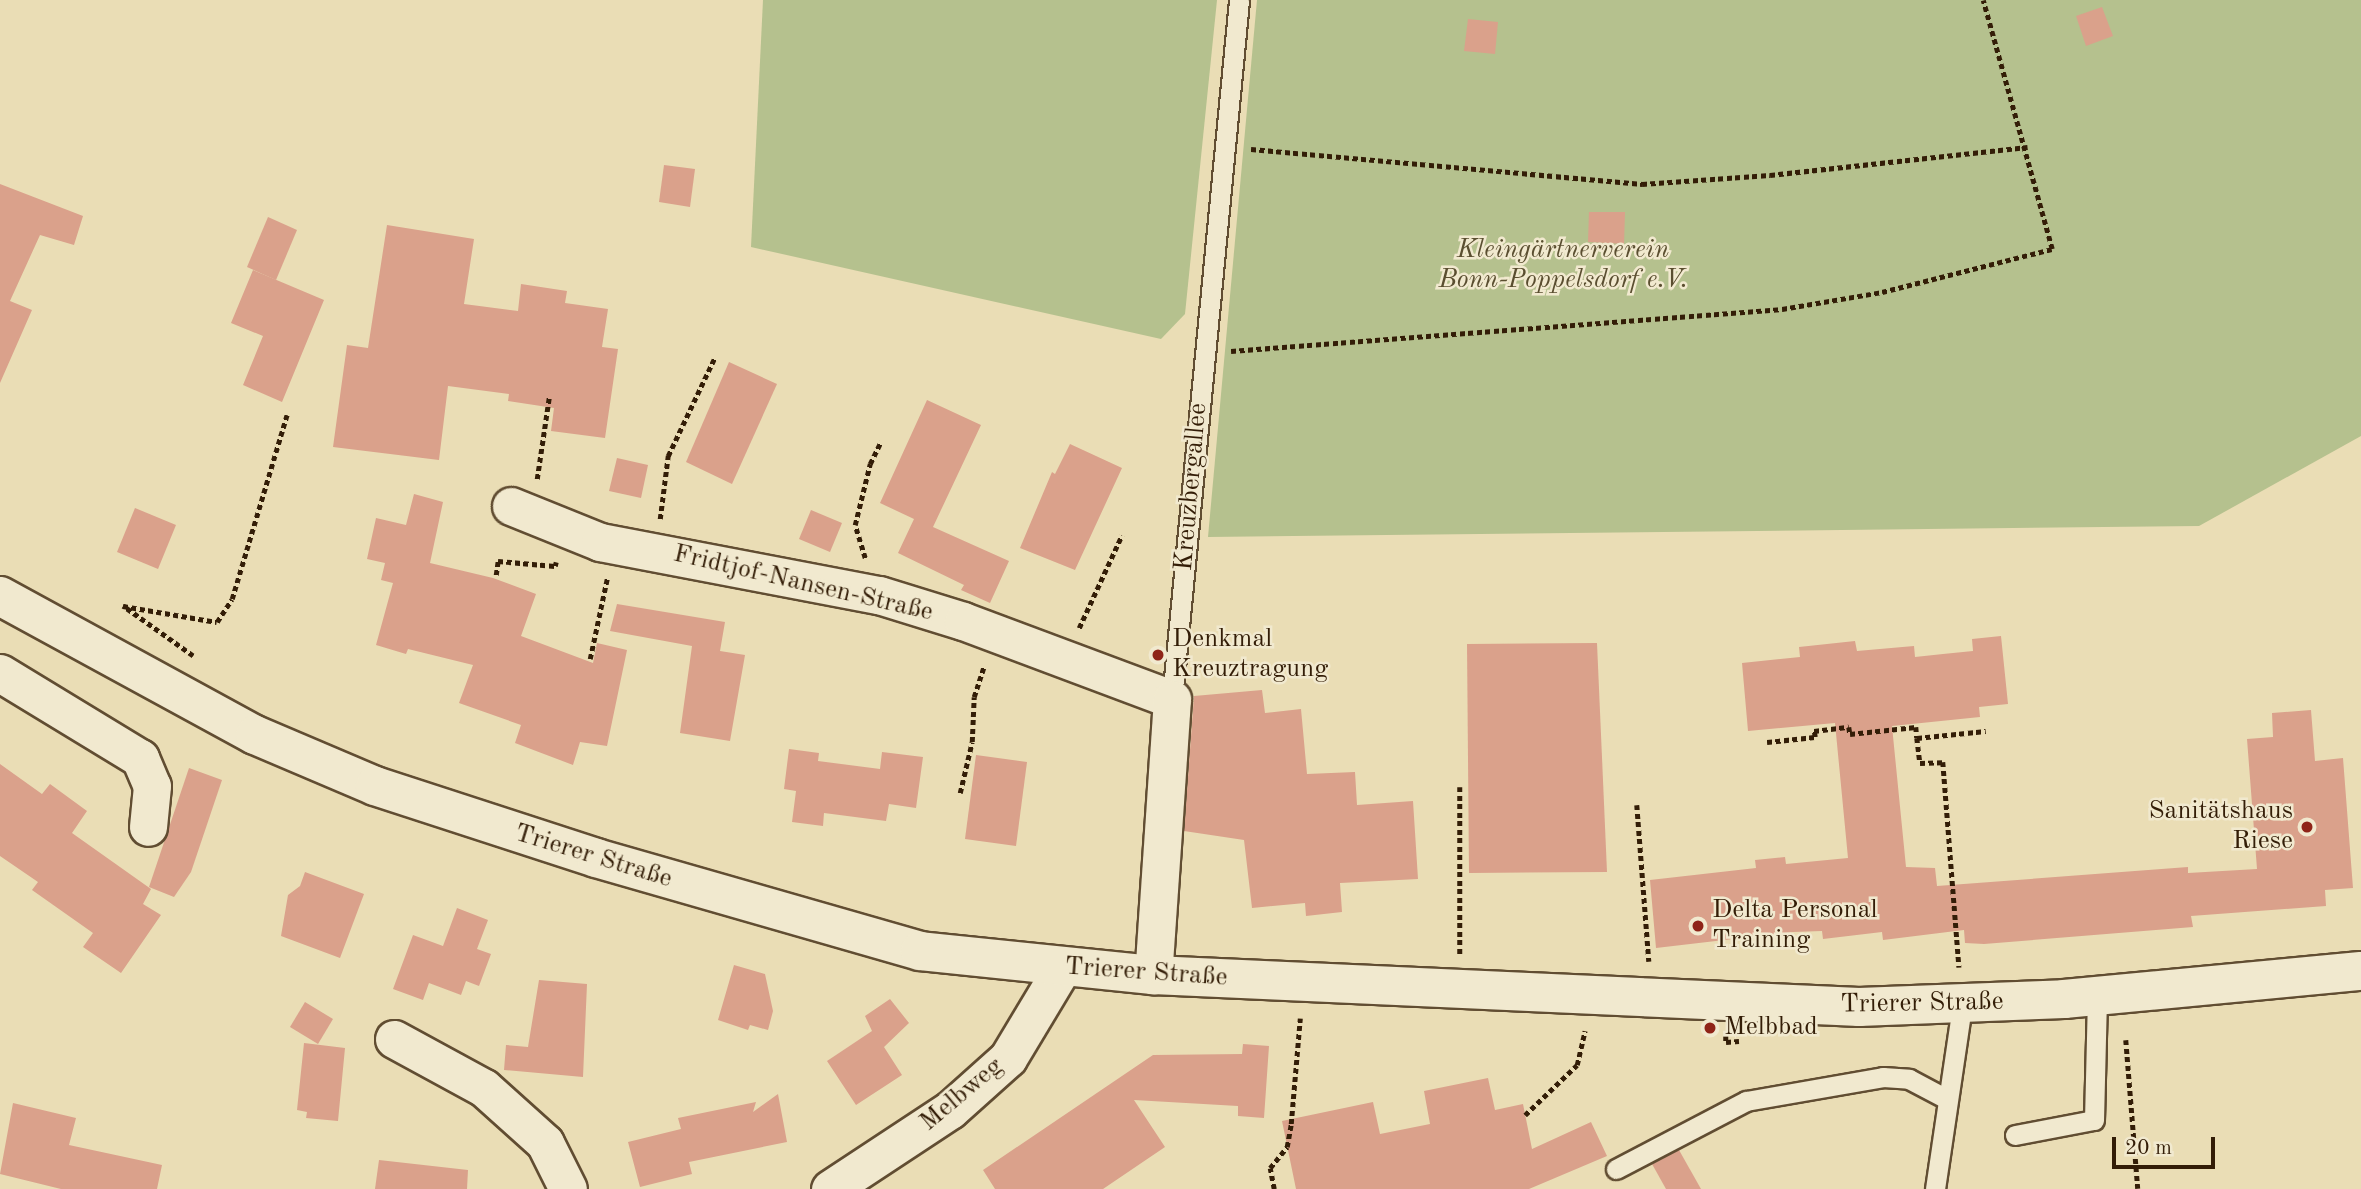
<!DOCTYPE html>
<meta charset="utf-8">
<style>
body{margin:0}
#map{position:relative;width:2361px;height:1189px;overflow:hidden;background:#eaddb5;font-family:"Old Standard TT",serif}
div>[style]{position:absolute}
.green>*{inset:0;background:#b5c18e}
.building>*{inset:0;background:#daa18b}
.path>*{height:4.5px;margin-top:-2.25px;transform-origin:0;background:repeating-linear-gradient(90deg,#331d07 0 5px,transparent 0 8.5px)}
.roads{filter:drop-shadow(2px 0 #614d32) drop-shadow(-2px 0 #614d32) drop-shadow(0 2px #614d32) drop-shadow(0 -2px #614d32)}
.lane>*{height:19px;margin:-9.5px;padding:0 9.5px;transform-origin:9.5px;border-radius:9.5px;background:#f1e9cf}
.street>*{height:37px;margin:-18.5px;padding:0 18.5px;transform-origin:18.5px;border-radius:18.5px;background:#f1e9cf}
.secondary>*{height:38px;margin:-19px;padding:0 19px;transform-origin:19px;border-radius:19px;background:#f1e9cf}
.dots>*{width:19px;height:19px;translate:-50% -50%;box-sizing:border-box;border:4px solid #f1e9cf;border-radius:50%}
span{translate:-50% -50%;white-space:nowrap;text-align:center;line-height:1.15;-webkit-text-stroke:5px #f1e9cf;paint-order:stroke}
.park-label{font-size:26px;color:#5a4e30;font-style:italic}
.street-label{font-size:26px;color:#331d07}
.poi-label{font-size:26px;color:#331d07}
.left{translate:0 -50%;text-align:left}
.right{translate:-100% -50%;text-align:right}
.scale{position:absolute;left:2112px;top:1137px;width:103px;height:32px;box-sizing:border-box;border:4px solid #331d07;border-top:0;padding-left:9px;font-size:21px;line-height:24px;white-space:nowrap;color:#331d07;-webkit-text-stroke:5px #f1e9cf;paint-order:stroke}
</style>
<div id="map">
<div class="green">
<div style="clip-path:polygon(763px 0,1217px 0,1185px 314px,1161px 339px,751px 247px)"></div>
<div style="clip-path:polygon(1257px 0,2361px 0,2361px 436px,2199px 526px,1208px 537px)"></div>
</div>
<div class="building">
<div style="clip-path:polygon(2102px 7px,2113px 36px,2086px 46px,2076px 16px)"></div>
<div style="clip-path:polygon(1468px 19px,1498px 22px,1495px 54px,1464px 51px)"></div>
<div style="clip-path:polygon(664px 165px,695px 169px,690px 207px,659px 202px)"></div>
<div style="clip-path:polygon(0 184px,83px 216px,74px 245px,40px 235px,10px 301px,32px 310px,0 383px)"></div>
<div style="clip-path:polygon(1589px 212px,1625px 212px,1624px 244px,1588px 242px)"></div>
<div style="clip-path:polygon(268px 217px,297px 230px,276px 280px,247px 267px)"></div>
<div style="clip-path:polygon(387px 225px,474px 239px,464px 304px,518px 311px,521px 284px,567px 291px,565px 303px,608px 309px,602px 347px,618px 349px,605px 438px,551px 431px,554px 408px,508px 401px,509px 394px,448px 386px,439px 460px,333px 447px,347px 345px,368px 348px)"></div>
<div style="clip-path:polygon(253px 270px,324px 300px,282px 402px,243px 385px,263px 336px,231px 323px)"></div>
<div style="clip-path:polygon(729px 362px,777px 384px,732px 484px,686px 462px)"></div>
<div style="clip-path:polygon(927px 400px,981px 425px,933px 527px,1009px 561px,990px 603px,961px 590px,964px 585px,898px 553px,914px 519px,880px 503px)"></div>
<div style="clip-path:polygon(1070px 444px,1122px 468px,1075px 570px,1020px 548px,1052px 472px,1055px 474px)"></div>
<div style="clip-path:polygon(617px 458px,648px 465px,641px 498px,609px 491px)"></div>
<div style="clip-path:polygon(414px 494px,443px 502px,430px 563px,493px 578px,536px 594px,521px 636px,593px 663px,597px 643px,627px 650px,607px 746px,580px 742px,573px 765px,515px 743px,521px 725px,459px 703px,473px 665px,408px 649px,406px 654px,376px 645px,393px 583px,381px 580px,385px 563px,367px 559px,376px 518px,406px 525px)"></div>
<div style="clip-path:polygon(135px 508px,176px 525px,158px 569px,117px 552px)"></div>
<div style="clip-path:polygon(811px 510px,842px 523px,830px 552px,799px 539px)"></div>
<div style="clip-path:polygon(617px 604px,725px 622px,720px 651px,745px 655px,730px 741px,680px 733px,692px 646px,610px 631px)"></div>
<div style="clip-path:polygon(2001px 636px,2008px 704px,1979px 707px,1980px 717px,1892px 726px,1906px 867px,1935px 868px,1937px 886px,2188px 867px,2188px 873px,2257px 869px,2247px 739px,2273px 737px,2272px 713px,2311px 710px,2315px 761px,2343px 758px,2353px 888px,2325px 890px,2326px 906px,2191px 916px,2193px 927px,1984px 944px,1965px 943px,1964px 930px,1883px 940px,1882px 932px,1823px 939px,1822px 931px,1793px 932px,1656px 948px,1650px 880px,1756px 868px,1755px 860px,1785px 857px,1786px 864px,1848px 858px,1835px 723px,1748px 731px,1742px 663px,1800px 657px,1799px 647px,1855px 641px,1857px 651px,1914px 646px,1915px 657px,1943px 654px,1973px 651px,1972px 639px)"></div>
<div style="clip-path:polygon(1597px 643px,1607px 872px,1469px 873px,1467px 644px)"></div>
<div style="clip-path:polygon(1262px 690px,1265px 713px,1301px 709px,1307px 774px,1355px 772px,1357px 805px,1413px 801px,1418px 879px,1340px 883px,1342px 912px,1306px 916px,1305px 903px,1252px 908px,1244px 840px,1184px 831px,1194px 696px)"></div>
<div style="clip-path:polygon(789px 749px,819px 753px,818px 761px,880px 769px,882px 752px,923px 757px,916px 808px,889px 804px,886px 821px,824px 813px,823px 826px,792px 822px,796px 791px,784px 789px)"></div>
<div style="clip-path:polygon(976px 755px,1027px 762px,1016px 846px,965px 839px)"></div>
<div style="clip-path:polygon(0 764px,42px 794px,50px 784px,87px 811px,72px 833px,151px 889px,143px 904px,161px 915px,121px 973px,83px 947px,93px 933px,32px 890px,38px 882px,0 856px)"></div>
<div style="clip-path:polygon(189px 768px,222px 780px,191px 872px,174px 897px,149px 887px)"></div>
<div style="clip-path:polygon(305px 872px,364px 894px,340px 958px,281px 936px,288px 895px,300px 886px)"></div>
<div style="clip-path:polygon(457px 908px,488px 920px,477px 949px,491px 954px,479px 986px,466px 981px,461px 995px,429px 983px,423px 1000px,393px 989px,413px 935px,443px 946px)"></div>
<div style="clip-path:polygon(734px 965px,765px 974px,773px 1011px,768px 1030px,750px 1025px,748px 1030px,718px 1020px)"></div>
<div style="clip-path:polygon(539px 980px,587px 984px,583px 1077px,504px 1070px,506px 1045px,528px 1047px)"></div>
<div style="clip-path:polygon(890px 999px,909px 1023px,884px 1047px,902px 1075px,856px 1105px,827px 1061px,872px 1031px,865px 1016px)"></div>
<div style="clip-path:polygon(305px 1002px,333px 1019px,318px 1044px,290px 1027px)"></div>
<div style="clip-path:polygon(304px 1043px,345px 1048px,338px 1121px,306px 1118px,307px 1112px,297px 1110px)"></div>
<div style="clip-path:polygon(1243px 1044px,1269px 1046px,1264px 1118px,1238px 1116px,1238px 1106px,1134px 1100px,1165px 1147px,1103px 1189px,995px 1189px,983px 1170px,1153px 1055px,1242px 1054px)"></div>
<div style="clip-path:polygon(1488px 1078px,1495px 1110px,1523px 1104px,1532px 1149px,1591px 1122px,1607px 1156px,1529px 1189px,1296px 1189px,1282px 1121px,1373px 1102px,1380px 1134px,1430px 1124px,1424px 1091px)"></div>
<div style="clip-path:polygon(778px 1094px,787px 1142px,689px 1162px,692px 1174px,640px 1187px,628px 1142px,681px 1129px,678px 1118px,756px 1102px,753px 1112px)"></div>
<div style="clip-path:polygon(13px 1103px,76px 1118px,69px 1145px,162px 1165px,157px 1189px,61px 1189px,0 1174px)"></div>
<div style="clip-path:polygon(1679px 1150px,1701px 1189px,1666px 1189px,1652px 1164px)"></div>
<div style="clip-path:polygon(379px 1160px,468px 1170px,467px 1189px,375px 1189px)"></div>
</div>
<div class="path">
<div style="left:1251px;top:149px;width:393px;rotate:5.1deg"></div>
<div style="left:1642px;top:184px;width:128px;rotate:-4deg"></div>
<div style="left:1770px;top:175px;width:259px;rotate:-6.2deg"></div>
<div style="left:1231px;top:351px;width:553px;rotate:-4.36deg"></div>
<div style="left:1782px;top:309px;width:101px;rotate:-9.6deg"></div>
<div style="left:1882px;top:292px;width:175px;rotate:-14.2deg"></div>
<div style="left:2052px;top:249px;width:258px;rotate:-105.5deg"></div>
<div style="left:537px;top:479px;width:82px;rotate:-81.6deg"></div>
<div style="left:660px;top:519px;width:64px;rotate:-82.8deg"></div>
<div style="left:668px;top:456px;width:110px;rotate:-64.6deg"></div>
<div style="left:865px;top:558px;width:34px;rotate:-107deg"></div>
<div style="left:855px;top:525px;width:63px;rotate:-76.2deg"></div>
<div style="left:870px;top:464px;width:25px;rotate:-64deg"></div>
<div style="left:496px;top:575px;width:14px;rotate:-82deg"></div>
<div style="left:498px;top:561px;width:57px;rotate:5deg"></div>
<div style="left:555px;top:566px;width:4px;rotate:-76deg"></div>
<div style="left:1079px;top:628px;width:102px;rotate:-65.2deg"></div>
<div style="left:193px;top:656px;width:86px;rotate:-144.5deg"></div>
<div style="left:123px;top:606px;width:95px;rotate:9.7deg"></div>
<div style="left:217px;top:622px;width:27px;rotate:-57deg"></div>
<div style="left:232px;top:599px;width:192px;rotate:-73.4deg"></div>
<div style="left:590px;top:659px;width:82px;rotate:-78deg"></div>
<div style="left:1917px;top:738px;width:25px;rotate:83deg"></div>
<div style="left:1920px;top:763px;width:23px;rotate:-2deg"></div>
<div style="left:1943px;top:762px;width:206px;rotate:85.5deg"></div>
<div style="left:1767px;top:742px;width:48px;rotate:-5.9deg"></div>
<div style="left:1815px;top:737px;width:6px;rotate:-99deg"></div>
<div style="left:1814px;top:731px;width:35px;rotate:-7deg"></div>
<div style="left:1849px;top:727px;width:7px;rotate:82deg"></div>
<div style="left:1850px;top:734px;width:66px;rotate:-6.1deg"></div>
<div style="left:1916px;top:727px;width:11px;rotate:85deg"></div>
<div style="left:1917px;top:738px;width:69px;rotate:-5.8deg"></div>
<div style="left:1460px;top:787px;width:167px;rotate:90deg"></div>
<div style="left:960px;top:793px;width:52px;rotate:-76.8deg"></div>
<div style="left:972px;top:742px;width:45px;rotate:-87.5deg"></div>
<div style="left:974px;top:697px;width:32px;rotate:-72deg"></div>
<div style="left:1637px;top:805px;width:157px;rotate:85.6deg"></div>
<div style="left:1726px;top:1036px;width:6px;rotate:90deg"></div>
<div style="left:1726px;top:1042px;width:13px;rotate:-4deg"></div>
<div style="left:2126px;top:1040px;width:149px;rotate:85.4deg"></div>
<div style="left:1525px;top:1115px;width:72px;rotate:-43.9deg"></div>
<div style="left:1577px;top:1065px;width:35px;rotate:-77deg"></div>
<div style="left:1274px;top:1189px;width:21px;rotate:-101deg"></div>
<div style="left:1270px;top:1168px;width:27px;rotate:-51deg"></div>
<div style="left:1287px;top:1147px;width:23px;rotate:-80deg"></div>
<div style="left:1291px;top:1124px;width:106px;rotate:-85.1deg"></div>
</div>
<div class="roads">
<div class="lane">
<div style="left:1172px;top:699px;width:702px;rotate:-84.52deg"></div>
<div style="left:2015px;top:1135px;width:80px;rotate:-10.8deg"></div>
<div style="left:2094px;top:1120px;width:124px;rotate:-88.6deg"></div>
<div style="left:1616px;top:1169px;width:147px;rotate:-27.6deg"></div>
<div style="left:1746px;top:1101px;width:139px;rotate:-9.9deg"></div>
<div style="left:1883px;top:1077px;width:26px;rotate:4deg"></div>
<div style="left:1909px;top:1079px;width:43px;rotate:27.8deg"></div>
<div style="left:1935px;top:1189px;width:185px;rotate:-81.6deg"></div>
</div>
<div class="street">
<div style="left:511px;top:506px;width:96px;rotate:22deg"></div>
<div style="left:600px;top:542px;width:284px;rotate:10.8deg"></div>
<div style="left:879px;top:595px;width:88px;rotate:17.2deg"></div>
<div style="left:963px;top:621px;width:223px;rotate:20.5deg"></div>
<div style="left:1172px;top:699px;width:277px;rotate:93.9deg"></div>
<div style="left:0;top:673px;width:164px;rotate:31.3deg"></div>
<div style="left:140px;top:758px;width:30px;rotate:67deg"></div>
<div style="left:152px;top:786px;width:41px;rotate:95.6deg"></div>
<div style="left:394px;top:1039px;width:102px;rotate:28.6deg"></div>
<div style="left:484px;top:1088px;width:82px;rotate:42deg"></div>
<div style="left:545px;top:1143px;width:51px;rotate:63.4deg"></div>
<div style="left:830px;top:1189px;width:144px;rotate:-33.4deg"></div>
<div style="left:950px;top:1110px;width:78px;rotate:-41.9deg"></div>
<div style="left:1008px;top:1058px;width:105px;rotate:-59deg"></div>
</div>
<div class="secondary">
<div style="left:0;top:596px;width:290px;rotate:28.6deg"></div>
<div style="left:255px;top:735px;width:130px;rotate:23deg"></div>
<div style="left:375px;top:786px;width:232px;rotate:18deg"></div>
<div style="left:596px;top:858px;width:337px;rotate:16deg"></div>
<div style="left:920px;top:951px;width:234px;rotate:5.9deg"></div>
<div style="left:1153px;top:975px;width:707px;rotate:2.6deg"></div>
<div style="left:1859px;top:1007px;width:205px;rotate:-2.2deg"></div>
<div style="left:2064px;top:999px;width:298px;rotate:-5.4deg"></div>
</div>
</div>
<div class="dots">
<div style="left:1158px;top:655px;background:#8f2418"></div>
<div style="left:2307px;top:827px;background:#8f2418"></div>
<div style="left:1698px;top:926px;background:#8f2418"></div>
<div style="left:1710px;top:1028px;background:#8f2418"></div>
</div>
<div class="park-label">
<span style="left:1563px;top:266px">Kleingärtnerverein<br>Bonn-Poppelsdorf e.V.</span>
</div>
<div class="street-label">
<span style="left:1192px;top:487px;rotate:-85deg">Kreuzbergallee</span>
<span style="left:803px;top:584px;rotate:13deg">Fridtjof-Nansen-Straße</span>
<span style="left:593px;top:857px;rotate:17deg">Trierer Straße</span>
<span style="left:1146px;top:973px;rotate:4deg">Trierer Straße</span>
<span style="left:1922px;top:1004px;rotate:-1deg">Trierer Straße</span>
<span style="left:962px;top:1095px;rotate:-40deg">Melbweg</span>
</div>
<div class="poi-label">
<span class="left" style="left:1172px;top:655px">Denkmal<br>Kreuztragung</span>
<span class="right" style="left:2293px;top:827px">Sanitätshaus<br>Riese</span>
<span class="left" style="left:1712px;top:926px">Delta Personal<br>Training</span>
<span class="left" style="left:1724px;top:1028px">Melbbad</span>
</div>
<div class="scale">20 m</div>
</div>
